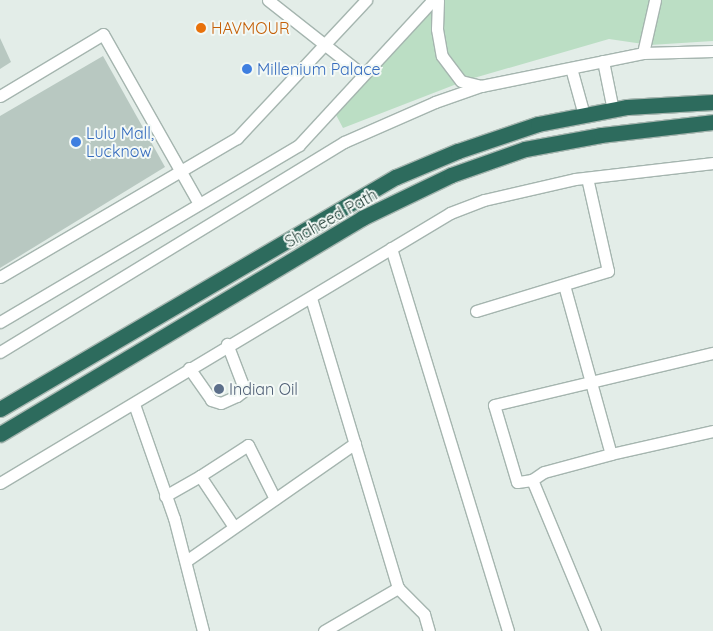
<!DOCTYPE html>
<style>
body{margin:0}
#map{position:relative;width:713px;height:631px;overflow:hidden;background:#e3ede8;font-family:Quicksand,sans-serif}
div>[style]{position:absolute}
.green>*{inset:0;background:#bbdec4}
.building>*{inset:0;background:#b8c8c1}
.roads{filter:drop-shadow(1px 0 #a5b5af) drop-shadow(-1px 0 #a5b5af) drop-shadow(0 1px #a5b5af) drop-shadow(0 -1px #a5b5af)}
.minor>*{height:11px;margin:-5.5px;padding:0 5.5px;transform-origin:5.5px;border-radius:5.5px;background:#fff}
.highway>*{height:15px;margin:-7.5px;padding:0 7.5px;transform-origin:7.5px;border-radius:7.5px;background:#2d6b5d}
.dots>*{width:14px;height:14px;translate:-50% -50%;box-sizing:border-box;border:2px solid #f3f9f6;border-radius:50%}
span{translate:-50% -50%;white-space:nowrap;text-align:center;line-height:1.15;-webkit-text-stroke:4px #f3f9f6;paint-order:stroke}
.food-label{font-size:16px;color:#c56008}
.left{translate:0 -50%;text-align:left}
.shop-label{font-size:16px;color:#366cbe}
.street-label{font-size:16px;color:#223e36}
.service-label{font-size:16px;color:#4e5e75}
</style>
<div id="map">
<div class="green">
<div style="clip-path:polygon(442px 0,713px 0,713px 41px,650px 45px,609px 39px,467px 80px,343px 128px,335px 113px)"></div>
</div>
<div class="building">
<div style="clip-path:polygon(0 38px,11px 62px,0 69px)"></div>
<div style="clip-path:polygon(103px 56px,165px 167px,0 268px,0 116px)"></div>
</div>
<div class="roads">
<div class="minor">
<div style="left:268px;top:0;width:120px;rotate:38.2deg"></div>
<div style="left:438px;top:0;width:29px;rotate:92deg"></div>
<div style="left:437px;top:29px;width:27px;rotate:80deg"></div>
<div style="left:442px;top:56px;width:31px;rotate:53deg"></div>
<div style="left:461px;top:81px;width:21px;rotate:14deg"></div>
<div style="left:643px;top:53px;width:54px;rotate:-77.2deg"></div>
<div style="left:603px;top:61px;width:50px;rotate:78.5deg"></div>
<div style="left:571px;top:68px;width:49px;rotate:74.5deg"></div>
<div style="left:0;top:96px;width:120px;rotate:-31deg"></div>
<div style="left:103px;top:34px;width:195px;rotate:60.5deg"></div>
<div style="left:391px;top:248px;width:400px;rotate:73deg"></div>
<div style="left:0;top:277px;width:275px;rotate:-30.4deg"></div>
<div style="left:237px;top:138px;width:189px;rotate:-46.9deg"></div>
<div style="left:564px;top:285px;width:175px;rotate:74.5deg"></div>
<div style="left:311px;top:298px;width:303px;rotate:73.3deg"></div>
<div style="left:398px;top:588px;width:37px;rotate:45deg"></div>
<div style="left:424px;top:614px;width:18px;rotate:74deg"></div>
<div style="left:476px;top:311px;width:138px;rotate:-16.9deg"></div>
<div style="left:608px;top:271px;width:95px;rotate:-102.7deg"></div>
<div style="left:0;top:322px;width:347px;rotate:-30.6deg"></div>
<div style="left:299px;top:145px;width:197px;rotate:-47.3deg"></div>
<div style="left:0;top:352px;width:403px;rotate:-31.4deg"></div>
<div style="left:344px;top:142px;width:99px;rotate:-23.7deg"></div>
<div style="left:435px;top:102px;width:49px;rotate:-19.2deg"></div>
<div style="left:481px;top:86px;width:165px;rotate:-11.5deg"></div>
<div style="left:643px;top:53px;width:70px;rotate:-1.6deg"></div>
<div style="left:189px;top:368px;width:39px;rotate:55deg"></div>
<div style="left:211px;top:400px;width:10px;rotate:17deg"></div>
<div style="left:221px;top:403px;width:17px;rotate:-24deg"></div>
<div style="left:237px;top:396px;width:6px;rotate:-39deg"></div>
<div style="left:242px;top:392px;width:9px;rotate:-90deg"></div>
<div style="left:242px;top:383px;width:42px;rotate:-111deg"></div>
<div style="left:134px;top:404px;width:121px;rotate:70.7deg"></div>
<div style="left:174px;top:518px;width:117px;rotate:75.6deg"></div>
<div style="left:200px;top:476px;width:57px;rotate:-32.9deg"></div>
<div style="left:248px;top:445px;width:60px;rotate:63.4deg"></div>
<div style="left:532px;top:480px;width:15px;rotate:172deg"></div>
<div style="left:517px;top:482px;width:80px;rotate:-106.6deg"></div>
<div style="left:494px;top:405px;width:225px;rotate:-13.4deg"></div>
<div style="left:0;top:483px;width:525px;rotate:-30.96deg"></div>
<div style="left:450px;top:213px;width:36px;rotate:-21deg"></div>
<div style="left:484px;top:200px;width:93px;rotate:-13deg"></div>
<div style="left:575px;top:179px;width:139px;rotate:-6.6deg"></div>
<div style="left:165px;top:496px;width:40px;rotate:-29.7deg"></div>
<div style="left:200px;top:476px;width:61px;rotate:56.3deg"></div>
<div style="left:186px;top:561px;width:206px;rotate:-34.9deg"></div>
<div style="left:324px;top:631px;width:86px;rotate:-30.2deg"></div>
<div style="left:595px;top:631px;width:164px;rotate:-112.6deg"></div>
<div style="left:532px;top:480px;width:14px;rotate:-34deg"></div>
<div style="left:544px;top:472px;width:69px;rotate:-15deg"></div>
<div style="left:611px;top:454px;width:105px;rotate:-12.7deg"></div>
</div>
<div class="highway">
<div style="left:0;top:409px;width:459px;rotate:-30.4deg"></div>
<div style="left:396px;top:177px;width:67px;rotate:-22.8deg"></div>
<div style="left:458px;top:151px;width:84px;rotate:-18.6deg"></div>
<div style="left:538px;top:124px;width:91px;rotate:-10.8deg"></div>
<div style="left:627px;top:107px;width:86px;rotate:-3.3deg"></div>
<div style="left:0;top:434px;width:422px;rotate:-30.8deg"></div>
<div style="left:362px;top:218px;width:99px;rotate:-25.8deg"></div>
<div style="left:451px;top:175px;width:78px;rotate:-19.4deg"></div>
<div style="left:525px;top:149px;width:77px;rotate:-10.4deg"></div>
<div style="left:601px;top:135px;width:113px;rotate:-6.6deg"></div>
</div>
</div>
<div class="dots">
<div style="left:201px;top:28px;background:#e8710a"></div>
<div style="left:247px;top:69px;background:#3f7fe0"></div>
<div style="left:76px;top:142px;background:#3f7fe0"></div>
<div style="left:219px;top:389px;background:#5c6f8a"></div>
</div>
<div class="food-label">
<span class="left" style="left:211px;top:28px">HAVMOUR</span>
</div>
<div class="shop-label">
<span class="left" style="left:257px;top:69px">Millenium Palace</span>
<span class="left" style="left:86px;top:142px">Lulu Mall,<br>Lucknow</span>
</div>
<div class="street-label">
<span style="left:331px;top:218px;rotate:-29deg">Shaheed Path</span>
</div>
<div class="service-label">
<span class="left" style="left:229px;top:389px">Indian Oil</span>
</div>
</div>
